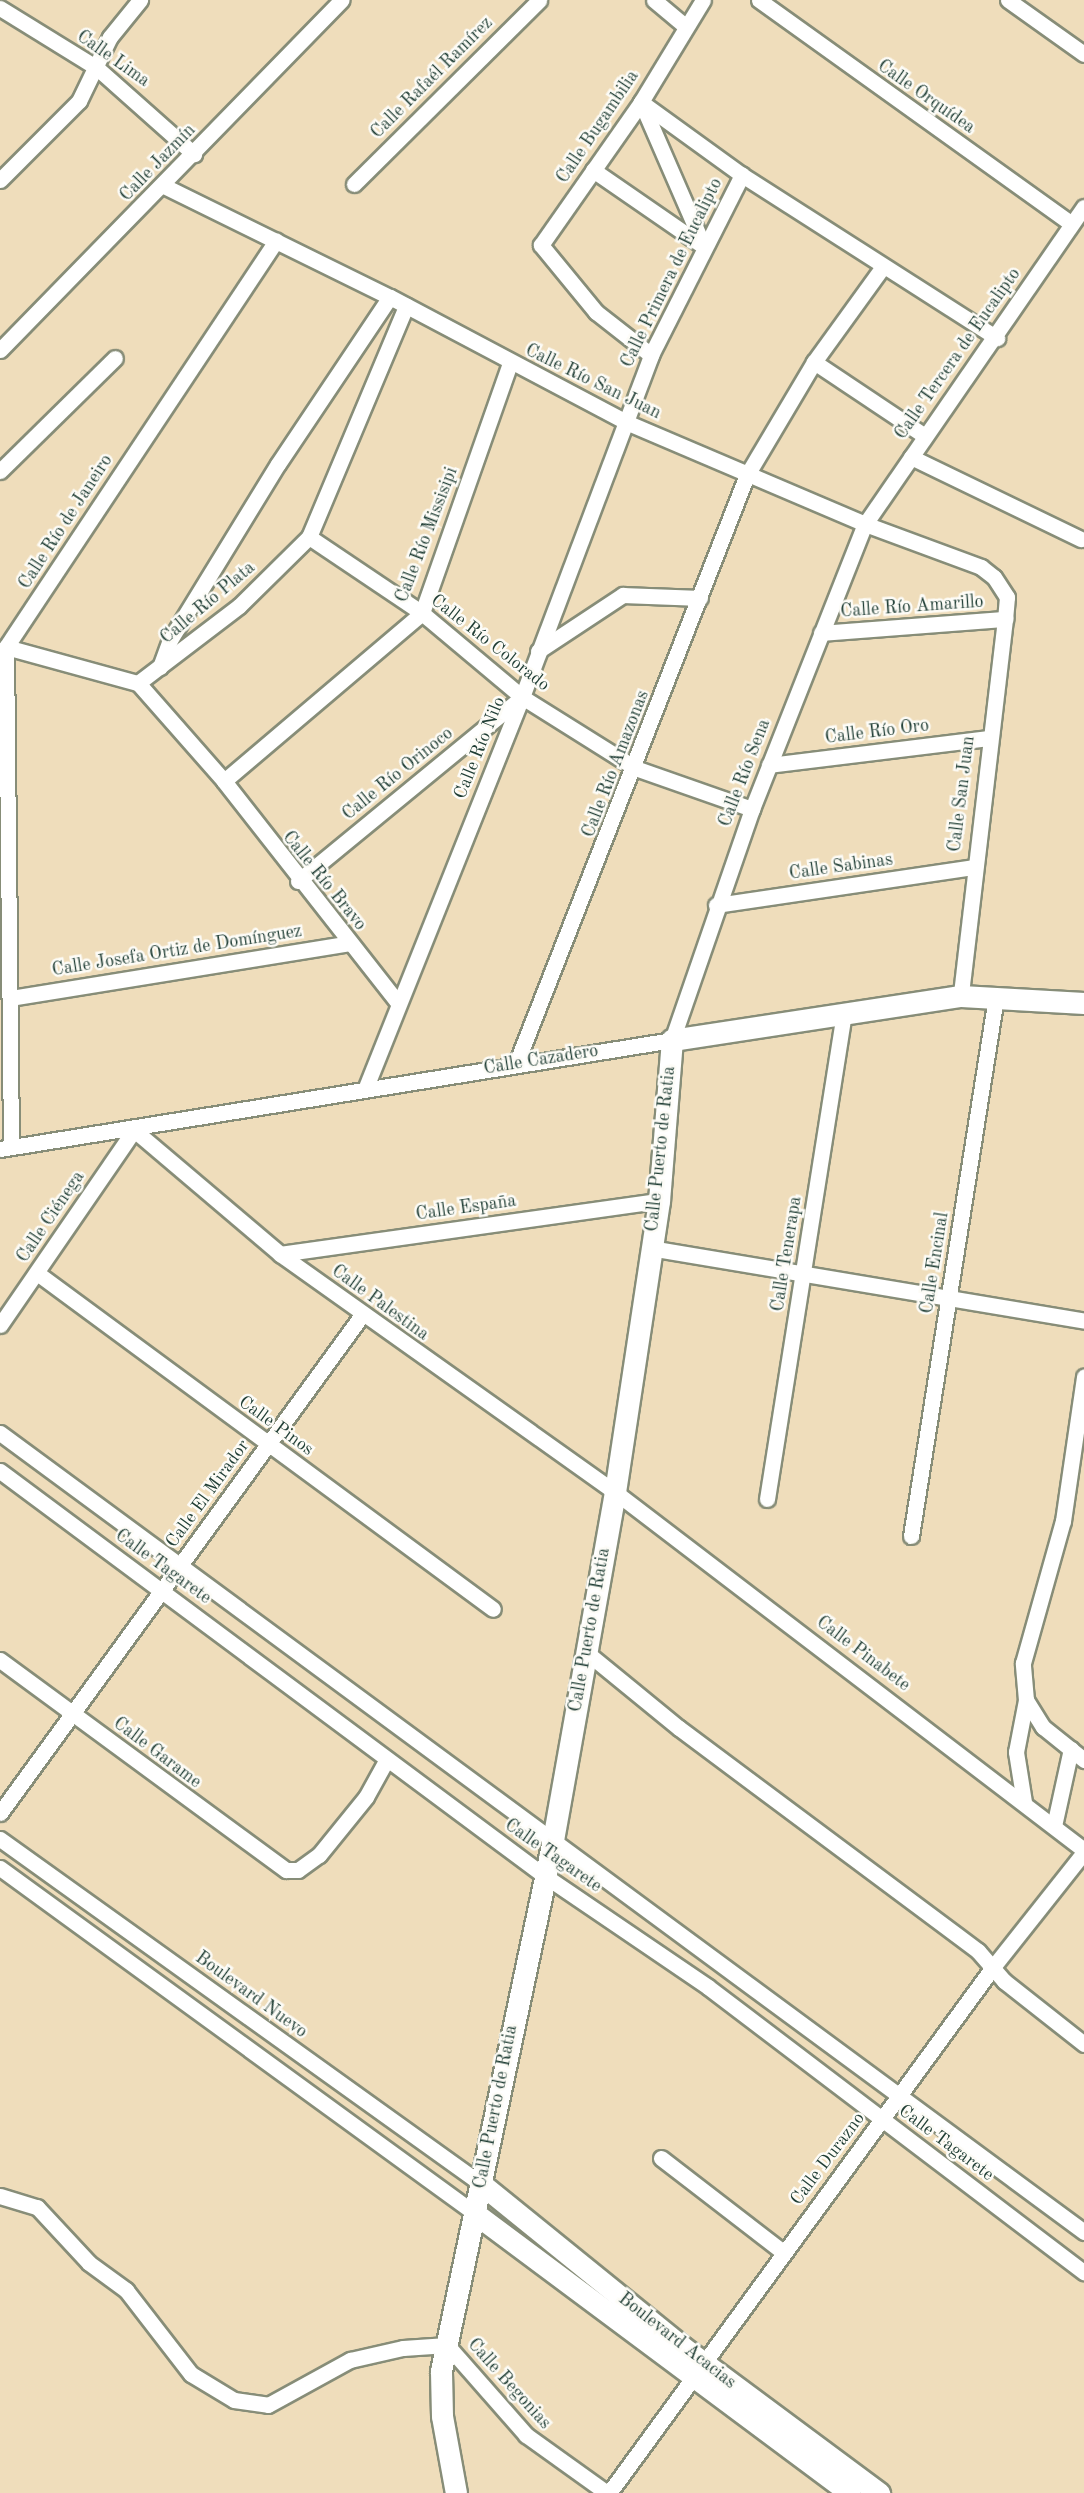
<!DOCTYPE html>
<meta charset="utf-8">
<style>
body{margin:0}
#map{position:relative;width:1084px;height:2493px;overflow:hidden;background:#efddbb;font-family:"Old Standard TT",serif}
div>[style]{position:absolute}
.roads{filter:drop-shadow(2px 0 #878d78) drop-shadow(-2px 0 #878d78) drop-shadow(0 2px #878d78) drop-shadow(0 -2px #878d78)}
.street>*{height:15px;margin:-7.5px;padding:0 7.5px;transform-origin:7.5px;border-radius:7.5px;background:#fff}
.secondary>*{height:21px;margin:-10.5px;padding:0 10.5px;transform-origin:10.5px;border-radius:10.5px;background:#fff}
span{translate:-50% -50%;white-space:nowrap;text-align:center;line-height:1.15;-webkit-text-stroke:5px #fdfcf7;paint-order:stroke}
.street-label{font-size:18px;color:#1f3d34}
</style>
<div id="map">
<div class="roads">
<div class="street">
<div style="left:654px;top:0;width:40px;rotate:40deg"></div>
<div style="left:759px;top:0;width:384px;rotate:35.6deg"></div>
<div style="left:1008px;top:0;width:93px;rotate:35.4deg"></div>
<div style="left:0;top:8px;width:114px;rotate:31.7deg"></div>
<div style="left:97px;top:68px;width:130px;rotate:41.6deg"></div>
<div style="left:641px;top:102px;width:125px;rotate:35.9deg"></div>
<div style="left:742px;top:175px;width:303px;rotate:32.6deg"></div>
<div style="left:641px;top:102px;width:158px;rotate:66.5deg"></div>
<div style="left:593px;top:170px;width:129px;rotate:34.6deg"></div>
<div style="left:0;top:180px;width:112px;rotate:-45deg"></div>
<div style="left:79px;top:101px;width:71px;rotate:-64.2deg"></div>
<div style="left:110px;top:37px;width:48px;rotate:-51deg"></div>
<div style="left:354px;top:184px;width:261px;rotate:-44.8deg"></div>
<div style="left:164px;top:186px;width:252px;rotate:26.2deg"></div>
<div style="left:390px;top:297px;width:267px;rotate:27.9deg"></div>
<div style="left:626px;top:422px;width:260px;rotate:23.1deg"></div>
<div style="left:865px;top:524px;width:124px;rotate:20.3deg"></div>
<div style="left:981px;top:567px;width:16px;rotate:38deg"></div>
<div style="left:994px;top:577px;width:24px;rotate:57deg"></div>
<div style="left:1007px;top:597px;width:22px;rotate:95deg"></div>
<div style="left:1005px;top:619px;width:380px;rotate:96.7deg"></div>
<div style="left:0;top:350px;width:489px;rotate:-45.7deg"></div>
<div style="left:651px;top:355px;width:70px;rotate:-142deg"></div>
<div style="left:596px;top:312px;width:87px;rotate:-129.4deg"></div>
<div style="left:541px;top:245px;width:174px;rotate:-55deg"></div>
<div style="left:641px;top:102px;width:119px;rotate:-58.7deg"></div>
<div style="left:814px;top:362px;width:133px;rotate:33.7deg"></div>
<div style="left:911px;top:457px;width:189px;rotate:25.8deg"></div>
<div style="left:0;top:471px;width:161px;rotate:-44.5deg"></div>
<div style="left:309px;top:537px;width:136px;rotate:33.9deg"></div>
<div style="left:422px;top:613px;width:131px;rotate:40deg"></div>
<div style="left:522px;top:697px;width:133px;rotate:32.1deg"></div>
<div style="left:635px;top:768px;width:124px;rotate:19.3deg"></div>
<div style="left:821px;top:633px;width:185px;rotate:-4.4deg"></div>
<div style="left:6px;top:647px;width:137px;rotate:15.3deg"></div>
<div style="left:538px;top:651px;width:102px;rotate:-33.4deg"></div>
<div style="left:623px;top:595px;width:77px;rotate:2.2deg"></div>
<div style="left:160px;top:667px;width:29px;rotate:-70deg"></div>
<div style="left:170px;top:640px;width:206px;rotate:-58.5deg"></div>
<div style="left:278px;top:464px;width:201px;rotate:-56.2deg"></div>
<div style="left:138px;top:683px;width:127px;rotate:-37.3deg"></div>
<div style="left:239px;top:606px;width:98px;rotate:-44.6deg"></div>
<div style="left:309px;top:537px;width:251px;rotate:-67.2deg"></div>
<div style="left:138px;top:683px;width:130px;rotate:48.7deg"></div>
<div style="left:224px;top:781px;width:282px;rotate:51.9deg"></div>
<div style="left:769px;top:765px;width:222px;rotate:-7deg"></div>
<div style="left:224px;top:781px;width:260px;rotate:-40.3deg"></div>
<div style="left:422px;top:613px;width:265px;rotate:-70.6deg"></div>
<div style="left:298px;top:881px;width:288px;rotate:-39.4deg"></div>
<div style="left:716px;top:905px;width:259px;rotate:-8.4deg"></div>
<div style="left:11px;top:998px;width:342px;rotate:-9.2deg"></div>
<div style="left:516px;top:1064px;width:633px;rotate:-68.59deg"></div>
<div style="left:747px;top:475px;width:131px;rotate:-59.3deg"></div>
<div style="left:814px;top:362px;width:116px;rotate:-54.1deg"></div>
<div style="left:366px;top:1087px;width:420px;rotate:-68.2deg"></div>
<div style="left:522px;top:697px;width:366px;rotate:-69.3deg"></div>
<div style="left:651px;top:355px;width:202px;rotate:-63.2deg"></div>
<div style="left:134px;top:1130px;width:192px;rotate:40.3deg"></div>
<div style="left:280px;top:1254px;width:411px;rotate:35.4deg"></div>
<div style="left:615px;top:1492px;width:590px;rotate:37.36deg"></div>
<div style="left:11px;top:1147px;width:500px;rotate:-90.57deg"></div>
<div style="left:6px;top:647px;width:488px;rotate:-56.4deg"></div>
<div style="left:0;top:1149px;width:681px;rotate:-9.21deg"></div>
<div style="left:672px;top:1040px;width:244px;rotate:-70.9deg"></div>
<div style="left:752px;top:809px;width:307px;rotate:-68.4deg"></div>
<div style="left:865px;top:524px;width:385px;rotate:-55.4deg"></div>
<div style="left:650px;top:1248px;width:440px;rotate:9.5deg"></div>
<div style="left:280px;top:1254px;width:383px;rotate:-8deg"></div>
<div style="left:37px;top:1273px;width:566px;rotate:36.38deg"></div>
<div style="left:0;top:1325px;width:237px;rotate:-55.5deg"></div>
<div style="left:0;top:1433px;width:1347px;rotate:36.39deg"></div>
<div style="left:0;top:1471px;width:675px;rotate:36.63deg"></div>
<div style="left:542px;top:1874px;width:201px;rotate:34.2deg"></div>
<div style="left:708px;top:1987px;width:472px;rotate:37.2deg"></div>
<div style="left:767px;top:1499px;width:491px;rotate:-81deg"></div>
<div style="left:911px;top:1536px;width:546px;rotate:-81.04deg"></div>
<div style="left:586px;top:1652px;width:120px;rotate:39.3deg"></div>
<div style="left:679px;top:1728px;width:373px;rotate:36.7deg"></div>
<div style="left:978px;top:1951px;width:40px;rotate:49deg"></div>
<div style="left:1004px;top:1981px;width:102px;rotate:38.2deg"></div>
<div style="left:0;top:1660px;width:355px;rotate:36.3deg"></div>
<div style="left:286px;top:1870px;width:12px"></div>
<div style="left:298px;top:1870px;width:26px;rotate:-36deg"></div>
<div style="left:319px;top:1855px;width:75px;rotate:-51deg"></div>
<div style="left:366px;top:1797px;width:43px;rotate:-61.1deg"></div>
<div style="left:1026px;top:1700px;width:32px;rotate:58deg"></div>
<div style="left:1043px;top:1727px;width:53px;rotate:38.8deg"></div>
<div style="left:1024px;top:1802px;width:51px;rotate:-99.1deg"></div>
<div style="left:1016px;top:1752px;width:53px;rotate:-79.1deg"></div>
<div style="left:1026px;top:1700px;width:37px;rotate:-95deg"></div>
<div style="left:1023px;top:1663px;width:148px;rotate:-74.3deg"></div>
<div style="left:1063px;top:1521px;width:146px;rotate:-81.7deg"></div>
<div style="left:0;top:1813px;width:616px;rotate:-53.99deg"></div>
<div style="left:1054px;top:1826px;width:79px;rotate:-77.6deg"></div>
<div style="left:0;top:1839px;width:591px;rotate:35.63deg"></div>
<div style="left:0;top:1868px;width:590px;rotate:36.03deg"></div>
<div style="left:661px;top:2158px;width:154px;rotate:37.6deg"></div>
<div style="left:0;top:2196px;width:39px;rotate:17deg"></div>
<div style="left:37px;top:2207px;width:76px;rotate:47.1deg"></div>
<div style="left:89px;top:2263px;width:46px;rotate:36.1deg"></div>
<div style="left:126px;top:2290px;width:106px;rotate:52.3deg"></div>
<div style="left:191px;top:2374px;width:50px;rotate:31.2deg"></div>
<div style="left:234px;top:2400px;width:34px;rotate:8deg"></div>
<div style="left:268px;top:2405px;width:94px;rotate:-28.8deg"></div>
<div style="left:350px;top:2360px;width:54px;rotate:-12.8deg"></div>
<div style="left:403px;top:2348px;width:44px;rotate:-3.9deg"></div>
<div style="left:447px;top:2345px;width:120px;rotate:48.7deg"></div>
<div style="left:526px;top:2435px;width:100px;rotate:35.6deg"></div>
<div style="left:609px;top:2493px;width:651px;rotate:-53.87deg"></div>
<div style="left:993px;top:1967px;width:147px;rotate:-51.6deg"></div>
</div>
<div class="secondary">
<div style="left:480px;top:2183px;width:259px;rotate:39deg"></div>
<div style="left:681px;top:2346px;width:247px;rotate:36.6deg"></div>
<div style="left:477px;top:2215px;width:465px;rotate:36.7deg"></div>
<div style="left:456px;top:2493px;width:78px;rotate:-100.3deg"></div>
<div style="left:442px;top:2416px;width:45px;rotate:-91.3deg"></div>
<div style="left:441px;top:2371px;width:543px;rotate:-78.09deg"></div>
<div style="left:553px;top:1840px;width:353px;rotate:-79.9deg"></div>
<div style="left:615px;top:1492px;width:294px;rotate:-81.4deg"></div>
<div style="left:659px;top:1201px;width:162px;rotate:-85.4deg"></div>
<div style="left:672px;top:1040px;width:292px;rotate:-8.7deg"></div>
<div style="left:961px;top:996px;width:123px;rotate:3.3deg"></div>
</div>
</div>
<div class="street-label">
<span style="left:113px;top:59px;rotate:35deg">Calle Lima</span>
<span style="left:432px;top:78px;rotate:-45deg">Calle Rafaél Ramírez</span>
<span style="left:926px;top:97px;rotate:35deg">Calle Orquídea</span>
<span style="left:598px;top:127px;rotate:-56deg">Calle Bugambilia</span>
<span style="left:158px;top:163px;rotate:-46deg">Calle Jazmín</span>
<span style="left:672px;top:273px;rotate:-64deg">Calle Primera de Eucalipto</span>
<span style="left:958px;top:354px;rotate:-55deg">Calle Tercera de Eucalipto</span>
<span style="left:593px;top:382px;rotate:26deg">Calle Río San Juan</span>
<span style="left:66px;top:522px;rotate:-57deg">Calle Río de Janeiro</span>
<span style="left:427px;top:535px;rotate:-69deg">Calle Río Missisipi</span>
<span style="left:208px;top:603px;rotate:-40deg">Calle Río Plata</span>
<span style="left:912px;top:607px;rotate:-4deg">Calle Río Amarillo</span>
<span style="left:490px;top:643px;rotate:38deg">Calle Río Colorado</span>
<span style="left:877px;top:732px;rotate:-7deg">Calle Río Oro</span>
<span style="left:480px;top:748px;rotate:-68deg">Calle Río Nilo</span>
<span style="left:616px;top:764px;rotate:-69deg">Calle Río Amazonas</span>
<span style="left:745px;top:773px;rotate:-69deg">Calle Río Sena</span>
<span style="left:398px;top:774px;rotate:-39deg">Calle Río Orinoco</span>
<span style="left:962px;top:794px;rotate:-83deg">Calle San Juan</span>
<span style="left:841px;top:867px;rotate:-8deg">Calle Sabinas</span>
<span style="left:324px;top:881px;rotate:51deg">Calle Río Bravo</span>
<span style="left:177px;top:951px;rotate:-9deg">Calle Josefa Ortiz de Domínguez</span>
<span style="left:541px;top:1060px;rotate:-9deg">Calle Cazadero</span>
<span style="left:661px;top:1149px;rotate:-84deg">Calle Puerto de Ratia</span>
<span style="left:466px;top:1208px;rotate:-8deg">Calle España</span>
<span style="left:51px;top:1217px;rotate:-56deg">Calle Ciénega</span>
<span style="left:787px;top:1254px;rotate:-81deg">Calle Tenerapa</span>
<span style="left:935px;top:1263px;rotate:-81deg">Calle Encinal</span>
<span style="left:380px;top:1303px;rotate:36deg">Calle Palestina</span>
<span style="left:276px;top:1426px;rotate:36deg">Calle Pinos</span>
<span style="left:208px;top:1494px;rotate:-54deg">Calle El Mirador</span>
<span style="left:163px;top:1567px;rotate:36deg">Calle Tagarete</span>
<span style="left:590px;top:1630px;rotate:-80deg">Calle Puerto de Ratia</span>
<span style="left:863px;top:1654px;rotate:37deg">Calle Pinabete</span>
<span style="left:157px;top:1753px;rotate:37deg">Calle Garame</span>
<span style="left:553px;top:1856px;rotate:35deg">Calle Tagarete</span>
<span style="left:251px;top:1995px;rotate:36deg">Boulevard Nuevo</span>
<span style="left:496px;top:2107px;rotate:-79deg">Calle Puerto de Ratia</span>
<span style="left:946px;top:2143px;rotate:37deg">Calle Tagarete</span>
<span style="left:828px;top:2159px;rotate:-53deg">Calle Durazno</span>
<span style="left:677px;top:2341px;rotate:38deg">Boulevard Acacias</span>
<span style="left:509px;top:2384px;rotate:48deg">Calle Begonias</span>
</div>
</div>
